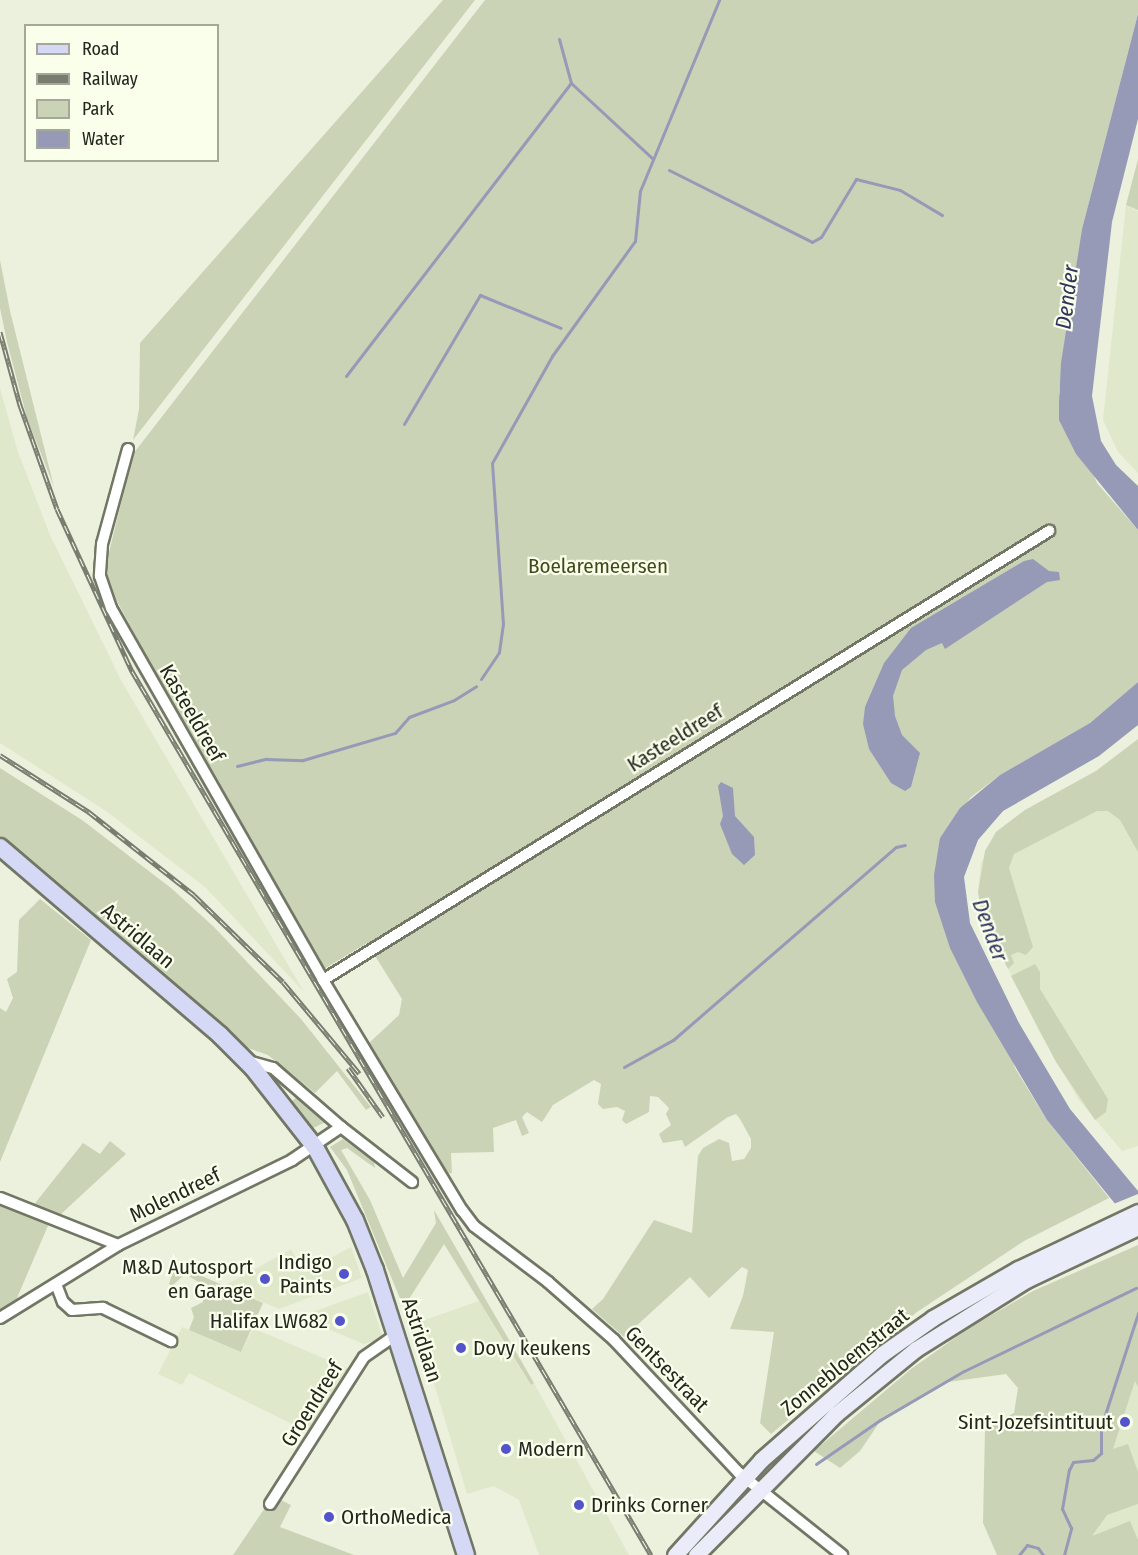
<!DOCTYPE html>
<style>
body{margin:0}
#map{position:relative;width:1138px;height:1555px;overflow:hidden;background:#ebf1dd;font-family:"Fira Sans Condensed",sans-serif}
div>[style]{position:absolute}
.built>*{inset:0;background:#e0e8cc}
.green>*{inset:0;background:#cbd3b6}
.water>*{inset:0;background:#969ab7}
.pier>*{inset:0;background:#ebf1dd}
.stream>*{height:3px;margin:-1.5px;padding:0 1.5px;transform-origin:1.5px;border-radius:1.5px;background:#969ab7}
.roads{filter:drop-shadow(2px 0 #727765) drop-shadow(-2px 0 #727765) drop-shadow(0 2px #727765) drop-shadow(0 -2px #727765)}
.minor>*{height:10px;margin:-5px;padding:0 5px;transform-origin:5px;border-radius:5px;background:#fff}
.secondary>*{height:15px;margin:-7.5px;padding:0 7.5px;transform-origin:7.5px;border-radius:7.5px;background:#eaecfa}
.primary>*{height:16px;margin:-8px;padding:0 8px;transform-origin:8px;border-radius:8px;background:#d5d9f5}
.rail>*{height:5px;margin-top:-2.5px;transform-origin:0;background:repeating-linear-gradient(90deg,#f9ffea 0 9px,#797d70 0 18px);box-sizing:border-box;border-block:2px solid #797d70}
.dots>*{width:16px;height:16px;translate:-50% -50%;box-sizing:border-box;border:3px solid #f9ffea;border-radius:50%}
span{translate:-50% -50%;white-space:nowrap;text-align:center;line-height:1.15;-webkit-text-stroke:4.5px #f9ffea;paint-order:stroke}
.park-label{font-size:21px;color:#3f4919}
.street-label{font-size:21px;color:#24261f}
.poi-label{font-size:21px;color:#24261f}
.right{translate:-100% -50%;text-align:right}
.left{translate:0 -50%;text-align:left}
.water-label{font-size:22px;color:#31345e;font-style:italic}
.legend{position:absolute;left:24px;top:24px;width:195px;height:138px;box-sizing:border-box;background:#f9ffea;border:2px solid #a4a899;margin:0;padding:8px 10px;list-style:none;font-size:18px;color:#24261f}
.legend li{display:flex;align-items:center;gap:12px;height:30px}
.legend b{width:30px;border:2px solid #a4a899}
</style>
<div id="map">
<div class="built">
<div style="clip-path:polygon(1126px 205px,1138px 211px,1138px 473px,1118px 452px,1103px 420px)"></div>
<div style="clip-path:polygon(0 388px,18px 452px,50px 535px,122px 682px,304px 992px,205px 887px,106px 811px,0 743px)"></div>
<div style="clip-path:polygon(1096px 771px,1138px 838px,1138px 1146px,1122px 1151px,1079px 1100px,1039px 1031px,982px 916px,978px 892px,981px 863px,996px 832px,1025px 810px)"></div>
<div style="clip-path:polygon(351px 1247px,362px 1278px,279px 1309px,224px 1286px,291px 1249px,304px 1272px)"></div>
<div style="clip-path:polygon(368px 1292px,383px 1338px,364px 1344px,299px 1317px)"></div>
<div style="clip-path:polygon(479px 1301px,530px 1384px,534px 1383px,629px 1555px,539px 1555px,519px 1500px,494px 1486px,467px 1494px,416px 1323px)"></div>
<div style="clip-path:polygon(182px 1327px,241px 1352px,253px 1328px,349px 1369px,312px 1434px,189px 1373px,182px 1385px,158px 1374px)"></div>
<div style="clip-path:polygon(1138px 1341px,1138px 1555px,1067px 1555px)"></div>
</div>
<div class="green">
<div style="clip-path:polygon(443px 0,475px 0,133px 440px,139px 409px,140px 343px)"></div>
<div style="clip-path:polygon(485px 0,1138px 0,1138px 14px,1082px 229px,1059px 393px,1097px 483px,1138px 530px,1138px 682px,1090px 723px,1000px 775px,971px 797px,940px 838px,1015px 1068px,1047px 1120px,1109px 1198px,1024px 1241px,917px 1312px,771px 1434px,760px 1423px,774px 1332px,730px 1329px,743px 1296px,748px 1270px,742px 1267px,709px 1298px,690px 1277px,624px 1337px,592px 1309px,603px 1299px,654px 1220px,692px 1233px,698px 1156px,703px 1148px,719px 1139px,729px 1143px,732px 1161px,744px 1159px,751px 1148px,751px 1139px,740px 1119px,736px 1114px,728px 1117px,685px 1147px,682px 1140px,663px 1143px,659px 1134px,671px 1125px,666px 1114px,669px 1108px,658px 1097px,650px 1096px,649px 1112px,626px 1124px,622px 1120px,625px 1111px,617px 1107px,603px 1109px,598px 1104px,601px 1084px,594px 1080px,553px 1105px,542px 1122px,527px 1112px,522px 1117px,529px 1133px,522px 1136px,516px 1120px,493px 1128px,494px 1152px,451px 1153px,452px 1173px,446px 1174px,368px 1044px,399px 1015px,402px 999px,367px 943px,324px 969px,214px 782px,111px 590px,105px 569px,133px 454px)"></div>
<div style="clip-path:polygon(1138px 159px,1138px 210px,1126px 205px)"></div>
<div style="clip-path:polygon(0 260px,10px 311px,54px 487px,27px 418px,7px 342px,0 308px)"></div>
<div style="clip-path:polygon(1138px 739px,1138px 852px,1120px 820px,1108px 811px,1097px 811px,1014px 854px,1009px 868px,1033px 947px,1026px 955px,1018px 952px,1011px 955px,1014px 963px,1008px 969px,982px 916px,978px 892px,985px 851px,996px 832px,1025px 810px,1096px 771px)"></div>
<div style="clip-path:polygon(0 768px,82px 820px,171px 888px,214px 927px,301px 1019px,371px 1107px,366px 1110px,337px 1071px,315px 1093px,268px 1055px,245px 1047px,0 836px)"></div>
<div style="clip-path:polygon(40px 899px,91px 940px,0 1162px,0 1008px,6px 1012px,13px 998px,7px 979px,17px 972px,19px 920px)"></div>
<div style="clip-path:polygon(1035px 964px,1040px 972px,1040px 989px,1108px 1099px,1106px 1112px,1095px 1120px,1056px 1062px,1011px 976px)"></div>
<div style="clip-path:polygon(298px 1096px,326px 1118px,326px 1122px,313px 1128px,292px 1101px)"></div>
<div style="clip-path:polygon(343px 1139px,374px 1162px,375px 1168px,347px 1148px,341px 1150px,370px 1200px,403px 1278px,436px 1223px,434px 1210px,534px 1383px,531px 1385px,444px 1244px,409px 1299px,401px 1301px,347px 1170px,330px 1147px)"></div>
<div style="clip-path:polygon(110px 1141px,126px 1154px,74px 1202px,58px 1217px,32px 1207px,83px 1143px,100px 1154px)"></div>
<div style="clip-path:polygon(0 1202px,50px 1221px,14px 1305px,0 1312px)"></div>
<div style="clip-path:polygon(1138px 1245px,1138px 1387px,1135px 1381px,1113px 1449px,1128px 1444px,1138px 1472px,1138px 1504px,1107px 1515px,1092px 1536px,1130px 1521px,1138px 1540px,1138px 1555px,997px 1555px,983px 1523px,985px 1429px,1014px 1413px,1018px 1388px,1006px 1374px,948px 1382px,879px 1423px,860px 1451px,840px 1468px,814px 1451px,911px 1369px,969px 1328px,1033px 1291px)"></div>
<div style="clip-path:polygon(175px 1264px,263px 1303px,241px 1352px,189px 1330px,194px 1317px,191px 1308px,203px 1302px,202px 1284px,185px 1274px,172px 1286px,169px 1284px)"></div>
<div style="clip-path:polygon(1046px 1264px,945px 1322px,912px 1347px,779px 1470px,771px 1462px,838px 1394px,939px 1320px)"></div>
<div style="clip-path:polygon(273px 1496px,291px 1505px,280px 1527px,354px 1555px,233px 1555px)"></div>
</div>
<div class="water">
<div style="clip-path:polygon(1138px 14px,1138px 119px,1112px 222px,1092px 396px,1101px 441px,1116px 465px,1138px 486px,1138px 530px,1076px 454px,1059px 420px,1059px 403px,1061px 363px,1082px 229px)"></div>
<div style="clip-path:polygon(1033px 559px,1049px 571px,1059px 572px,1060px 580px,1047px 582px,945px 649px,942px 643px,926px 650px,902px 670px,893px 696px,895px 716px,902px 735px,920px 753px,911px 787px,905px 791px,891px 783px,869px 749px,863px 724px,865px 707px,884px 663px,911px 628px,1024px 561px)"></div>
<div style="clip-path:polygon(1138px 682px,1138px 725px,1099px 756px,1003px 811px,978px 840px,964px 877px,970px 923px,1019px 1023px,1070px 1109px,1138px 1191px,1138px 1232px,1047px 1120px,977px 1002px,950px 948px,935px 902px,934px 875px,940px 838px,960px 808px,1000px 775px,1090px 723px)"></div>
<div style="clip-path:polygon(721px 782px,733px 788px,735px 816px,754px 837px,755px 855px,744px 865px,732px 854px,720px 824px,723px 816px,718px 786px)"></div>
</div>
<div class="pier">
<div style="clip-path:polygon(1138px 1194px,1138px 1235px,1111px 1205px)"></div>
</div>
<div class="stream">
<div style="left:559px;top:39px;width:46px;rotate:74.7deg"></div>
<div style="left:669px;top:170px;width:160px;rotate:26.7deg"></div>
<div style="left:812px;top:242px;width:10px;rotate:-29deg"></div>
<div style="left:821px;top:237px;width:68px;rotate:-58.9deg"></div>
<div style="left:856px;top:179px;width:45px;rotate:14deg"></div>
<div style="left:900px;top:190px;width:49px;rotate:30.8deg"></div>
<div style="left:346px;top:376px;width:369px;rotate:-52.5deg"></div>
<div style="left:571px;top:83px;width:112px;rotate:42.8deg"></div>
<div style="left:404px;top:424px;width:150px;rotate:-59.5deg"></div>
<div style="left:480px;top:295px;width:87px;rotate:22.2deg"></div>
<div style="left:481px;top:679px;width:32px;rotate:-56deg"></div>
<div style="left:499px;top:652px;width:28px;rotate:-82deg"></div>
<div style="left:503px;top:624px;width:161px;rotate:-93.9deg"></div>
<div style="left:492px;top:463px;width:123px;rotate:-60.7deg"></div>
<div style="left:552px;top:356px;width:142px;rotate:-54.2deg"></div>
<div style="left:635px;top:241px;width:50px;rotate:-84.3deg"></div>
<div style="left:640px;top:191px;width:207px;rotate:-67.5deg"></div>
<div style="left:237px;top:766px;width:30px;rotate:-14deg"></div>
<div style="left:266px;top:759px;width:37px;rotate:2deg"></div>
<div style="left:303px;top:760px;width:96px;rotate:-16.4deg"></div>
<div style="left:395px;top:733px;width:21px;rotate:-49deg"></div>
<div style="left:409px;top:717px;width:48px;rotate:-20.7deg"></div>
<div style="left:454px;top:700px;width:26px;rotate:-32deg"></div>
<div style="left:624px;top:1067px;width:56px;rotate:-28.9deg"></div>
<div style="left:673px;top:1040px;width:295px;rotate:-40.9deg"></div>
<div style="left:896px;top:847px;width:9px;rotate:-13deg"></div>
<div style="left:816px;top:1464px;width:78px;rotate:-34.5deg"></div>
<div style="left:880px;top:1420px;width:97px;rotate:-30.3deg"></div>
<div style="left:964px;top:1371px;width:191px;rotate:-25.8deg"></div>
<div style="left:1019px;top:1555px;width:13px;rotate:-51deg"></div>
<div style="left:1027px;top:1545px;width:11px;rotate:15deg"></div>
<div style="left:1038px;top:1548px;width:9px;rotate:54deg"></div>
<div style="left:1064px;top:1555px;width:28px;rotate:-75deg"></div>
<div style="left:1071px;top:1528px;width:21px;rotate:-115deg"></div>
<div style="left:1062px;top:1509px;width:40px;rotate:-80deg"></div>
<div style="left:1069px;top:1470px;width:9px;rotate:-63deg"></div>
<div style="left:1073px;top:1462px;width:20px;rotate:-6deg"></div>
<div style="left:1093px;top:1460px;width:11px;rotate:-41deg"></div>
<div style="left:1101px;top:1453px;width:26px;rotate:-90deg"></div>
<div style="left:1101px;top:1427px;width:120px;rotate:-72deg"></div>
</div>
<div class="roads">
<div class="minor">
<div style="left:128px;top:449px;width:98px;rotate:105.3deg"></div>
<div style="left:102px;top:544px;width:32px;rotate:94deg"></div>
<div style="left:100px;top:576px;width:34px;rotate:71deg"></div>
<div style="left:111px;top:608px;width:428px;rotate:60.3deg"></div>
<div style="left:323px;top:980px;width:269px;rotate:58.9deg"></div>
<div style="left:462px;top:1210px;width:20px;rotate:53deg"></div>
<div style="left:474px;top:1226px;width:93px;rotate:37.1deg"></div>
<div style="left:548px;top:1282px;width:88px;rotate:41.3deg"></div>
<div style="left:614px;top:1340px;width:183px;rotate:46.8deg"></div>
<div style="left:739px;top:1473px;width:132px;rotate:38.5deg"></div>
<div style="left:323px;top:980px;width:854px;rotate:-31.74deg"></div>
<div style="left:248px;top:1061px;width:26px;rotate:16deg"></div>
<div style="left:273px;top:1068px;width:90px;rotate:40.9deg"></div>
<div style="left:341px;top:1127px;width:90px;rotate:37.8deg"></div>
<div style="left:0;top:1198px;width:127px;rotate:21.7deg"></div>
<div style="left:56px;top:1284px;width:19px;rotate:69deg"></div>
<div style="left:63px;top:1302px;width:12px;rotate:42deg"></div>
<div style="left:72px;top:1310px;width:31px;rotate:-4deg"></div>
<div style="left:103px;top:1308px;width:76px;rotate:25.9deg"></div>
<div style="left:0;top:1318px;width:139px;rotate:-31.7deg"></div>
<div style="left:118px;top:1245px;width:194px;rotate:-26deg"></div>
<div style="left:292px;top:1160px;width:59px;rotate:-34deg"></div>
<div style="left:270px;top:1504px;width:174px;rotate:-57.4deg"></div>
<div style="left:364px;top:1357px;width:40px;rotate:-34.9deg"></div>
</div>
<div class="secondary">
<div style="left:675px;top:1555px;width:128px;rotate:-47.8deg"></div>
<div style="left:761px;top:1460px;width:161px;rotate:-41.2deg"></div>
<div style="left:882px;top:1354px;width:62px;rotate:-35.2deg"></div>
<div style="left:933px;top:1318px;width:98px;rotate:-30deg"></div>
<div style="left:1018px;top:1269px;width:133px;rotate:-25.4deg"></div>
<div style="left:696px;top:1555px;width:199px;rotate:-45.2deg"></div>
<div style="left:836px;top:1414px;width:103px;rotate:-39.1deg"></div>
<div style="left:916px;top:1349px;width:130px;rotate:-32.1deg"></div>
<div style="left:1026px;top:1280px;width:124px;rotate:-25.3deg"></div>
</div>
<div class="primary">
<div style="left:0;top:847px;width:289px;rotate:40.5deg"></div>
<div style="left:220px;top:1035px;width:47px;rotate:45deg"></div>
<div style="left:253px;top:1068px;width:100px;rotate:51.9deg"></div>
<div style="left:315px;top:1147px;width:83px;rotate:61.3deg"></div>
<div style="left:355px;top:1220px;width:54px;rotate:68.2deg"></div>
<div style="left:375px;top:1270px;width:299px;rotate:72.3deg"></div>
</div>
</div>
<div class="rail">
<div style="left:0;top:332px;width:76px;rotate:74.7deg"></div>
<div style="left:20px;top:405px;width:110px;rotate:70.4deg"></div>
<div style="left:57px;top:509px;width:179px;rotate:65.2deg"></div>
<div style="left:132px;top:671px;width:1025px;rotate:59.58deg"></div>
<div style="left:0;top:755px;width:106px;rotate:32.6deg"></div>
<div style="left:89px;top:812px;width:134px;rotate:38.3deg"></div>
<div style="left:194px;top:895px;width:124px;rotate:44.3deg"></div>
<div style="left:283px;top:982px;width:119px;rotate:50.1deg"></div>
<div style="left:348px;top:1068px;width:60px;rotate:54.5deg"></div>
</div>
<div class="dots">
<div style="left:344px;top:1274px;background:#5353ca"></div>
<div style="left:265px;top:1279px;background:#5353ca"></div>
<div style="left:340px;top:1321px;background:#5353ca"></div>
<div style="left:461px;top:1348px;background:#5353ca"></div>
<div style="left:1125px;top:1422px;background:#5353ca"></div>
<div style="left:506px;top:1449px;background:#5353ca"></div>
<div style="left:579px;top:1505px;background:#5353ca"></div>
<div style="left:329px;top:1517px;background:#5353ca"></div>
</div>
<div class="park-label">
<span style="left:598px;top:566px">Boelaremeersen</span>
</div>
<div class="street-label">
<span style="left:192px;top:713px;rotate:60deg">Kasteeldreef</span>
<span style="left:675px;top:738px;rotate:-32deg">Kasteeldreef</span>
<span style="left:138px;top:936px;rotate:40deg">Astridlaan</span>
<span style="left:175px;top:1195px;rotate:-26deg">Molendreef</span>
<span style="left:422px;top:1340px;rotate:72deg">Astridlaan</span>
<span style="left:845px;top:1362px;rotate:-39deg">Zonnebloemstraat</span>
<span style="left:667px;top:1369px;rotate:46deg">Gentsestraat</span>
<span style="left:312px;top:1404px;rotate:-58deg">Groendreef</span>
</div>
<div class="poi-label">
<span class="right" style="left:332px;top:1274px">Indigo<br>Paints</span>
<span class="right" style="left:253px;top:1279px">M&amp;D Autosport<br>en Garage</span>
<span class="right" style="left:328px;top:1321px">Halifax LW682</span>
<span class="left" style="left:473px;top:1348px">Dovy keukens</span>
<span class="right" style="left:1113px;top:1422px">Sint-Jozefsintituut</span>
<span class="left" style="left:518px;top:1449px">Modern</span>
<span class="left" style="left:591px;top:1505px">Drinks Corner</span>
<span class="left" style="left:341px;top:1517px">OrthoMedica</span>
</div>
<div class="water-label">
<span style="left:1067px;top:297px;rotate:-83deg">Dender</span>
<span style="left:990px;top:930px;rotate:70deg">Dender</span>
</div>
<ul class="legend">
<li><b style="height:8px;background:#d5d9f5"></b>Road</li>
<li><b style="height:8px;background:#797d70"></b>Railway</li>
<li><b style="height:16px;background:#cbd3b6"></b>Park</li>
<li><b style="height:16px;background:#969ab7"></b>Water</li>
</ul>
</div>
